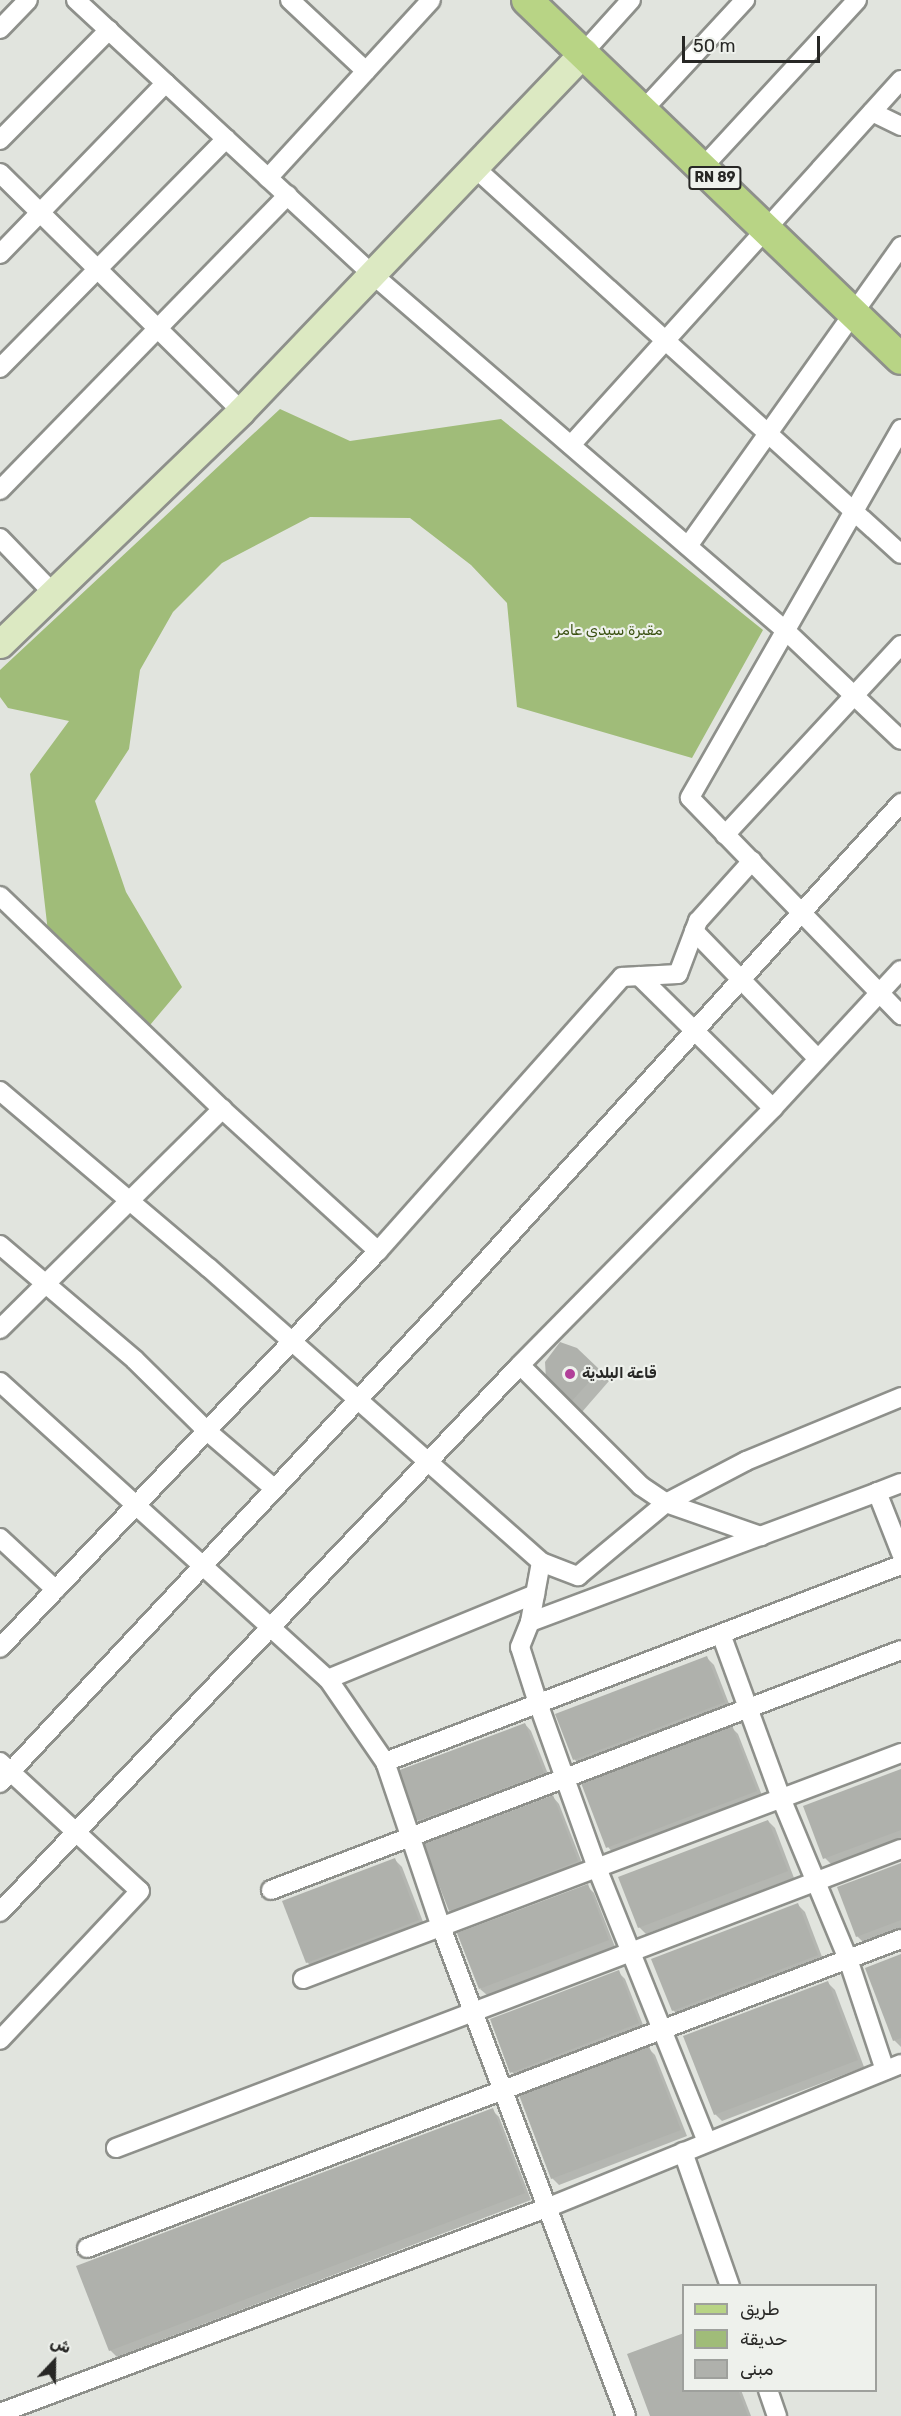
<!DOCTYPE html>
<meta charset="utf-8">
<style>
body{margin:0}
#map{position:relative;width:901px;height:2416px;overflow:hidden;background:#e1e4de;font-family:Rubik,Cairo,sans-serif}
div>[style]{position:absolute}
.green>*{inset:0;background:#a0bc79}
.shadow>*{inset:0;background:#0003}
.building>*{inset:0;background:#afb1ac}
.roads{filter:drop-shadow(2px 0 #8e908b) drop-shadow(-2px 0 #8e908b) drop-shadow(0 2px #8e908b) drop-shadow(0 -2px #8e908b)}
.minor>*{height:18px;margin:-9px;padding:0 9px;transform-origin:9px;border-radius:9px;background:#fff}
.secondary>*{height:27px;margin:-13.5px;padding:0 13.5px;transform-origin:13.5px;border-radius:13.5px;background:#dce9c2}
.primary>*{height:30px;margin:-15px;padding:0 15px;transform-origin:15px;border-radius:15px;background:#b8d485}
.dots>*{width:16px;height:16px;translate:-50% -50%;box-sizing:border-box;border:3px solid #eef1ec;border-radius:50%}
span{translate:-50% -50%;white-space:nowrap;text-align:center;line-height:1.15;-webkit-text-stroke:4.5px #eef1ec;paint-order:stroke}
.shield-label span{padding:2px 4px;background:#eef1ec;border:2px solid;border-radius:4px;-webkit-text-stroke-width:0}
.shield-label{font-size:14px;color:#272725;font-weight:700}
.park-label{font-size:15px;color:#3b5212}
.poi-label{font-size:15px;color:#272725;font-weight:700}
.left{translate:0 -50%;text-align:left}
.legend{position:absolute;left:682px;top:2284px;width:195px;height:108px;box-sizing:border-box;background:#eef1ec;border:2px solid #9ea09c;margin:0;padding:8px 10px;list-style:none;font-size:18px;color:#272725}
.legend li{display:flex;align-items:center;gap:12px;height:30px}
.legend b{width:30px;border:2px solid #9ea09c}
.north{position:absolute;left:24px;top:2332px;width:60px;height:60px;-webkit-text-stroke:4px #eef1ec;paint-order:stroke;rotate:22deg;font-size:16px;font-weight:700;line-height:24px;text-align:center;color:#272725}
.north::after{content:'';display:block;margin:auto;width:21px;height:27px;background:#272725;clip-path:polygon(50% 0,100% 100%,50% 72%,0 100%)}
.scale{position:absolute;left:682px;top:36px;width:138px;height:27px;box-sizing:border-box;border:3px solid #272725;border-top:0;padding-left:8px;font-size:18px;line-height:21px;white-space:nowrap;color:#272725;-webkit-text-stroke:4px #eef1ec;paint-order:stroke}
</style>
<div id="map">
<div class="green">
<div style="clip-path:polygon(280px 409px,350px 441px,501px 419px,763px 630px,692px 758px,517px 707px,507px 603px,471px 565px,410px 518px,310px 517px,222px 563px,173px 612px,140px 670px,129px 749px,95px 801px,126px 892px,182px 987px,145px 1031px,49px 941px,30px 774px,69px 721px,8px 708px,0 697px,0 670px)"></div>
</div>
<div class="shadow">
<div style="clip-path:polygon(577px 1349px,609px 1381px,582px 1412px,547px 1378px)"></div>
<div style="clip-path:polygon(707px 1658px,714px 1665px,731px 1709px,581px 1766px,574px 1759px)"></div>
<div style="clip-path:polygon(525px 1724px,531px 1731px,550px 1779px,424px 1827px,418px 1820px)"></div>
<div style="clip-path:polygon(731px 1727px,738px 1734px,763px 1798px,614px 1854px,608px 1847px)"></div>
<div style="clip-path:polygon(901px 1771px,901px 1839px,832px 1865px,825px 1858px)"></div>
<div style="clip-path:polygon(553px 1797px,559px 1804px,584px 1868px,457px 1917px,450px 1910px)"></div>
<div style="clip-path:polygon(768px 1821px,775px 1828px,794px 1878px,646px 1934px,639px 1927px)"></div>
<div style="clip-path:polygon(395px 1860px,402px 1867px,425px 1927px,314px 1969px,307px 1962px)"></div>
<div style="clip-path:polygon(901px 1864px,901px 1929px,864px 1943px,857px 1936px)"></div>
<div style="clip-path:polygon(587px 1886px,594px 1893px,615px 1947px,487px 1995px,480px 1989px)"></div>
<div style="clip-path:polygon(798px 1905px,805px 1912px,824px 1962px,680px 2017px,673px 2010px)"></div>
<div style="clip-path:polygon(901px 1956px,901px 2047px,894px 2040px)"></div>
<div style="clip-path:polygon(618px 1972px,625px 1979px,645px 2030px,518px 2079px,512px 2072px)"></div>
<div style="clip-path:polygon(828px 1983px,835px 1990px,864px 2067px,722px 2121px,715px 2114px)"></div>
<div style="clip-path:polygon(648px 2048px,655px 2055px,687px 2136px,559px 2185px,552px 2178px)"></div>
<div style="clip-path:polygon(492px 2110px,499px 2117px,531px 2200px,117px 2357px,110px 2350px)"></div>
<div style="clip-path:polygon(684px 2390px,741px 2390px,751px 2416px,652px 2416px)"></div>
</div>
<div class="building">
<div style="clip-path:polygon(560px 1342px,577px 1348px,600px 1370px,570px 1403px,546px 1379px,545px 1362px)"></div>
<div style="clip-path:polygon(707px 1656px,725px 1702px,573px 1760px,555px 1714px)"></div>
<div style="clip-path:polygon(525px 1723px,544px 1773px,416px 1821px,397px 1771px)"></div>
<div style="clip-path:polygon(732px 1725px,757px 1791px,606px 1848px,581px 1783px)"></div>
<div style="clip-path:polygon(901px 1769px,901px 1830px,823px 1859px,803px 1806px)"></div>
<div style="clip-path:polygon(553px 1795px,578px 1861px,449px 1911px,423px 1844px)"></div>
<div style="clip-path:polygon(768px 1820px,788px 1871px,638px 1928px,618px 1877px)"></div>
<div style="clip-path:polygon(395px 1858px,419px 1920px,306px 1963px,282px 1901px)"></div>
<div style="clip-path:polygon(901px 1863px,901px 1920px,856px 1937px,837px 1887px)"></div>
<div style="clip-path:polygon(588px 1884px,609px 1940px,479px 1989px,457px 1933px)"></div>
<div style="clip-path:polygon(798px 1903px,818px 1955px,672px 2011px,651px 1959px)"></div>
<div style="clip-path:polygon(901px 1954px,901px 2038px,893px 2041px,865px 1968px)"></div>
<div style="clip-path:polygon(619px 1970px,639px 2023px,510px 2073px,490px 2019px)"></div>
<div style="clip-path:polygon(828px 1981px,858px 2060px,714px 2115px,683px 2036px)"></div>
<div style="clip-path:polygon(649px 2046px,681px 2130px,551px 2179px,519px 2095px)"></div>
<div style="clip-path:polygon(493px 2108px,525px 2193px,109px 2351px,76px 2266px)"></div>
<div style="clip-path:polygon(684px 2333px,684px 2390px,738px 2390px,748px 2416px,650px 2416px,627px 2354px)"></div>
</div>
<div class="roads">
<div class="minor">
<div style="left:76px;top:0;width:403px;rotate:42.8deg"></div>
<div style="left:372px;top:274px;width:547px;rotate:40.77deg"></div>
<div style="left:786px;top:631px;width:158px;rotate:43.5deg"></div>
<div style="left:290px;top:0;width:104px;rotate:43.1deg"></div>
<div style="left:0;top:29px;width:40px;rotate:-46deg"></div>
<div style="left:584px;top:52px;width:70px;rotate:-47.9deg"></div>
<div style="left:644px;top:109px;width:149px;rotate:-47.2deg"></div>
<div style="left:872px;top:112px;width:32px;rotate:26deg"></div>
<div style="left:0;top:140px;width:155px;rotate:-45.3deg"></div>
<div style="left:474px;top:167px;width:576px;rotate:42.19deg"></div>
<div style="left:703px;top:167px;width:227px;rotate:-47.3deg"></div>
<div style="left:0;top:173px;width:339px;rotate:44.6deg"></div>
<div style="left:268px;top:178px;width:241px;rotate:-47.5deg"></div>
<div style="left:0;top:254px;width:238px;rotate:-45.9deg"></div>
<div style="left:0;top:368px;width:322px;rotate:-45.4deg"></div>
<div style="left:901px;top:429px;width:425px;rotate:119.8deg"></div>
<div style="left:690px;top:798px;width:303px;rotate:45.8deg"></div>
<div style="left:571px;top:445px;width:492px;rotate:-47.9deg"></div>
<div style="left:0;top:490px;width:412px;rotate:-45.7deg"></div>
<div style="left:0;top:538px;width:76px;rotate:46.1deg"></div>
<div style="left:688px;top:546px;width:368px;rotate:-54.6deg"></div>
<div style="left:725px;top:835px;width:259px;rotate:-47.2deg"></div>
<div style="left:0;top:896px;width:308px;rotate:43.8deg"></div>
<div style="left:222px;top:1109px;width:211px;rotate:42.3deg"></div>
<div style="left:378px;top:1251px;width:548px;rotate:133.6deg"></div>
<div style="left:694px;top:931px;width:178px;rotate:45.9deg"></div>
<div style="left:639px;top:976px;width:188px;rotate:44.6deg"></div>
<div style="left:0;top:1091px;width:274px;rotate:40.3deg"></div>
<div style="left:209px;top:1268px;width:443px;rotate:41.5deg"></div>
<div style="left:541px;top:1562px;width:40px;rotate:21deg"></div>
<div style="left:578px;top:1576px;width:114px;rotate:-39.7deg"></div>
<div style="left:666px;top:1503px;width:101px;rotate:19.2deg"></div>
<div style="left:0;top:1245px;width:177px;rotate:40.4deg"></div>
<div style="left:135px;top:1360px;width:101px;rotate:44.6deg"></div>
<div style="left:207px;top:1431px;width:89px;rotate:40.5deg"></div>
<div style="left:378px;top:1251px;width:367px;rotate:-48.3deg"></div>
<div style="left:622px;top:977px;width:56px;rotate:-3.1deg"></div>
<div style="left:678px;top:974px;width:57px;rotate:-69.3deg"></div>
<div style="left:698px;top:921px;width:81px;rotate:-48deg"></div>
<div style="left:0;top:1329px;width:313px;rotate:-44.7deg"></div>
<div style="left:520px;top:1365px;width:361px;rotate:-45.4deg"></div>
<div style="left:773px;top:1108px;width:188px;rotate:-47.2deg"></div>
<div style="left:0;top:1382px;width:442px;rotate:42.2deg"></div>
<div style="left:328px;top:1679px;width:101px;rotate:55.5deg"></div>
<div style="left:901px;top:1483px;width:26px;rotate:159deg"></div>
<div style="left:877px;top:1492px;width:66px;rotate:68.5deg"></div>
<div style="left:0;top:1538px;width:76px;rotate:42.9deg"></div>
<div style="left:541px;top:1562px;width:61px;rotate:100.4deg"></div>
<div style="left:530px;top:1622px;width:371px;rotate:-20.5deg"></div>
<div style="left:530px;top:1622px;width:27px;rotate:112deg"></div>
<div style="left:520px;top:1647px;width:59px;rotate:72.2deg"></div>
<div style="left:538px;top:1703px;width:175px;rotate:70.3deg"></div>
<div style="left:597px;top:1868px;width:295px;rotate:68.1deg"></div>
<div style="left:721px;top:1634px;width:175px;rotate:69.9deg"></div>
<div style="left:781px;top:1798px;width:174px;rotate:67.4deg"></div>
<div style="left:848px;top:1959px;width:117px;rotate:71.6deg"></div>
<div style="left:328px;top:1679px;width:224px;rotate:-22.3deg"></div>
<div style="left:0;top:1762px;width:190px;rotate:42.7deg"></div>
<div style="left:140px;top:1891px;width:204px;rotate:133.2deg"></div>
<div style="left:0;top:1783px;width:642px;rotate:-46.96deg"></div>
<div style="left:438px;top:1314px;width:690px;rotate:-47.82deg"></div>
<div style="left:271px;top:1890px;width:674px;rotate:-20.85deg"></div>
<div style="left:0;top:1912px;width:755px;rotate:-46.45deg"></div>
<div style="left:520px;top:1365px;width:171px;rotate:45deg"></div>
<div style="left:641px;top:1486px;width:30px;rotate:34deg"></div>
<div style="left:666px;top:1503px;width:90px;rotate:-27.7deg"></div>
<div style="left:746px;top:1461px;width:168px;rotate:-22.4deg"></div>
<div style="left:303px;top:1979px;width:639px;rotate:-20.7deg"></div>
<div style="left:116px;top:2148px;width:840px;rotate:-20.85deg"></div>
<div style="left:683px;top:2152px;width:142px;rotate:70.7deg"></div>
<div style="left:87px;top:2248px;width:871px;rotate:-20.79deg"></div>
<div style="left:768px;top:2390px;width:28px;rotate:71deg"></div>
<div style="left:0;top:2413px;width:586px;rotate:-20.57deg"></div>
<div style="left:549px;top:2207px;width:380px;rotate:-22.1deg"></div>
<div style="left:626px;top:2416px;width:523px;rotate:-110.72deg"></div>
<div style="left:441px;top:1927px;width:174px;rotate:-108.7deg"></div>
<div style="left:385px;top:1762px;width:552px;rotate:-20.9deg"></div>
</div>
<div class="secondary">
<div style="left:0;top:644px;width:335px;rotate:-44deg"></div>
<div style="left:241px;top:411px;width:497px;rotate:-46.3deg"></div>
</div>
<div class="primary">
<div style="left:527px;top:0;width:518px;rotate:43.83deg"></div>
</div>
</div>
<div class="dots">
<div style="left:570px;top:1374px;background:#b13f99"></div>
</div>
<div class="shield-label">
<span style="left:715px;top:178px">RN 89</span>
</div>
<div class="park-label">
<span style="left:609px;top:631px">مقبرة سيدي عامر</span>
</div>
<div class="poi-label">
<span class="left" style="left:582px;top:1374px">قاعة البلدية</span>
</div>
<ul class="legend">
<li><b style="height:8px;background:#b8d485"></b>طريق</li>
<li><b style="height:16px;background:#a0bc79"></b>حديقة</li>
<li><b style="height:16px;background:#afb1ac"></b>مبنى</li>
</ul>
<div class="north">ش</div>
<div class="scale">50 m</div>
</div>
